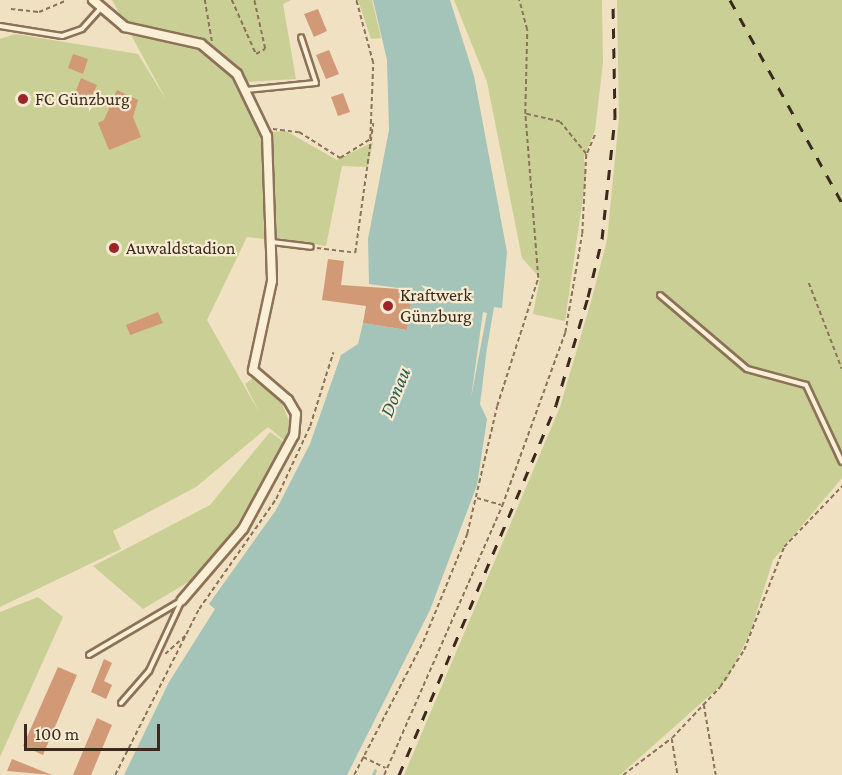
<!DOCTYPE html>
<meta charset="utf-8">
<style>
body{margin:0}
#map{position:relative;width:842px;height:775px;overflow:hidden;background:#f0e1c2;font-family:"Crimson Pro",serif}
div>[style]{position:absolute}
.green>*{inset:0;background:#cacf95}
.water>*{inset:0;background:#a4c3b9}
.stream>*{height:3px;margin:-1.5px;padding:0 1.5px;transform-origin:1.5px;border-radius:1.5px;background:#a4c3b9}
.building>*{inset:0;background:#d19976}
.path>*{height:1.5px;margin-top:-0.75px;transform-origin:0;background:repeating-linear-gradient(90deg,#8b7258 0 4.5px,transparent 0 7.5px)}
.roads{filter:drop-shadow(2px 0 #8b7258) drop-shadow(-2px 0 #8b7258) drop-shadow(0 2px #8b7258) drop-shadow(0 -2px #8b7258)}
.service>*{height:4px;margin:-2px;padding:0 2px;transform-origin:2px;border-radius:2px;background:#fbefd6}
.minor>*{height:8px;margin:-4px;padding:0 4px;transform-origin:4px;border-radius:4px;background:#fbefd6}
.rail>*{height:3px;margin-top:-1.5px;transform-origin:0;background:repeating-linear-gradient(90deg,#3a2a1d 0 10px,transparent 0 20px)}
.dots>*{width:16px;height:16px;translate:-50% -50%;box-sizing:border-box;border:3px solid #f7ecd2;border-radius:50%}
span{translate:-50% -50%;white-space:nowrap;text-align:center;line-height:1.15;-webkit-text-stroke:4.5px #f7ecd2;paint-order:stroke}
.poi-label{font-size:18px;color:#3a2a1d}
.left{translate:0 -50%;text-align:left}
.water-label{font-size:20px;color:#2b5b57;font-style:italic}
.scale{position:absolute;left:24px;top:724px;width:136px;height:27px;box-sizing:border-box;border:3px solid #3a2a1d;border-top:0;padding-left:8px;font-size:18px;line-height:21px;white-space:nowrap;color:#3a2a1d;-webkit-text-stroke:4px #f7ecd2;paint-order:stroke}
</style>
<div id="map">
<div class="green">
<div style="clip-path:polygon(112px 0,291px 0,283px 4px,296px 79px,245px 82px,263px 133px,264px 239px,247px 237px,207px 320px,260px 414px,245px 384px,254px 377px,279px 396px,291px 426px,286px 442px,268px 427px,196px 487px,113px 531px,121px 549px,0 607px,0 39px,15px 34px,138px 54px,167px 101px)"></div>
<div style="clip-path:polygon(358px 0,372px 0,381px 38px,371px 39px)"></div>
<div style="clip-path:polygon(454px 0,602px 0,603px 63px,595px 130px,584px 157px,586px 177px,565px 321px,533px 314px,540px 278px,522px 258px,487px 82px)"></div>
<div style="clip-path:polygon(617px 0,842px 0,842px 478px,773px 560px,750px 633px,727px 680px,620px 775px,404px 775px,560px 407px,592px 298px,607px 240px,619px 118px)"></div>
<div style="clip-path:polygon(286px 131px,337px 160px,373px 142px,368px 167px,342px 166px,326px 246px,273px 237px,271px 132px)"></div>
<div style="clip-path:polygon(270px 432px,284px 442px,237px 525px,195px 578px,143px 609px,93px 566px,210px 505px)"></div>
<div style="clip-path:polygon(38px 597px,63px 617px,0 757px,0 612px)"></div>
</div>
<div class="water">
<div style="clip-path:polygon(evenodd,373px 0,450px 0,474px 76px,507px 252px,502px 308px,494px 307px,487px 348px,480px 404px,487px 419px,477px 485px,430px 610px,347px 775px,124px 775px,169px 682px,215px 609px,209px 604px,276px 510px,310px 444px,341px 355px,358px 344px,363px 323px,407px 330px,413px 290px,369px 284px,368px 239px,389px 130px,387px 60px,373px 0,483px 312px,487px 313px,471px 398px,483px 312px)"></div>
</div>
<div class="stream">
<div style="left:373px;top:775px;width:5px;rotate:-68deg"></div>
</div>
<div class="building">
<div style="clip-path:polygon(318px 9px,327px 31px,314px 37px,304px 14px)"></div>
<div style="clip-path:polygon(329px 50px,339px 74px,326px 79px,316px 55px)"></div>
<div style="clip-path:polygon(73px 54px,88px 59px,83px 74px,68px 68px)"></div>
<div style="clip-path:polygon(81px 78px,97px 85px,91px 99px,75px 93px)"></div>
<div style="clip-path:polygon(117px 90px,138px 100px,133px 117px,141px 137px,109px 150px,98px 123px,104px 120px)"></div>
<div style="clip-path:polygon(343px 93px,350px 112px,338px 116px,331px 97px)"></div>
<div style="clip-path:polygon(328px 259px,344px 261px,341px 285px,413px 290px,407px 330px,363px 323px,366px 306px,322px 300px)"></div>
<div style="clip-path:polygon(158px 312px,163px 323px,130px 335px,126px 325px)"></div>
<div style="clip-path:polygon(104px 659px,112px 663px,104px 681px,112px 685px,106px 699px,91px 692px)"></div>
<div style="clip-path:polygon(58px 667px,77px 675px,43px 755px,23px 746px)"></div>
<div style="clip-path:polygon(97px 718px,112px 725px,91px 775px,73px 775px)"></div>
<div style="clip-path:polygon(12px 759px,52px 775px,7px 771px)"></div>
</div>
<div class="path">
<div style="left:205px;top:0;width:42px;rotate:80.3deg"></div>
<div style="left:232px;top:0;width:59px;rotate:66deg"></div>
<div style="left:256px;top:54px;width:10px;rotate:-29deg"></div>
<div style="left:265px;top:49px;width:50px;rotate:-102.7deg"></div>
<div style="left:11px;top:9px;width:28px;rotate:6deg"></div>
<div style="left:39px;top:12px;width:30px;rotate:-23deg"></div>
<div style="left:273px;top:129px;width:26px;rotate:7deg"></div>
<div style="left:299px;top:132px;width:49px;rotate:32.4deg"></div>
<div style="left:340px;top:158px;width:36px;rotate:-32deg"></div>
<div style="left:370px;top:139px;width:76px;rotate:-87.7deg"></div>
<div style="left:373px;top:63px;width:65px;rotate:-105.1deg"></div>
<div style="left:587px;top:153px;width:21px;rotate:-67deg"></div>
<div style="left:317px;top:248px;width:38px;rotate:7deg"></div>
<div style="left:355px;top:253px;width:131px;rotate:-82.1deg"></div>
<div style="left:809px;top:283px;width:92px;rotate:69deg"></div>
<div style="left:477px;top:498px;width:25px;rotate:16deg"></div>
<div style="left:165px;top:654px;width:30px;rotate:-42deg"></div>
<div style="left:704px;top:705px;width:71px;rotate:80.3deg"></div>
<div style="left:672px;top:739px;width:36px;rotate:81deg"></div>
<div style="left:363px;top:757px;width:25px;rotate:26deg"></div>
<div style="left:115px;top:775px;width:186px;rotate:-63.2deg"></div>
<div style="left:199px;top:609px;width:134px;rotate:-55deg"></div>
<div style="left:276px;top:499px;width:81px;rotate:-65deg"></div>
<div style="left:310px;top:426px;width:77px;rotate:-72.5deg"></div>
<div style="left:354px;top:775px;width:150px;rotate:-62.6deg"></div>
<div style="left:423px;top:642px;width:117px;rotate:-67.8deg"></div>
<div style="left:467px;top:534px;width:131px;rotate:-76.8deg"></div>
<div style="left:497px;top:406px;width:134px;rotate:-72.2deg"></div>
<div style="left:538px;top:278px;width:165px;rotate:-94.5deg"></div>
<div style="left:525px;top:114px;width:84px;rotate:-88.6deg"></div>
<div style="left:527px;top:30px;width:31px;rotate:-105deg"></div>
<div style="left:384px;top:775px;width:294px;rotate:-66.3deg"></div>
<div style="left:502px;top:506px;width:184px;rotate:-70deg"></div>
<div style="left:565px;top:333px;width:100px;rotate:-80.3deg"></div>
<div style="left:582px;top:234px;width:80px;rotate:-87.1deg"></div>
<div style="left:586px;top:154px;width:41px;rotate:-129.1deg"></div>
<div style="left:560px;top:122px;width:35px;rotate:-167deg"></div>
<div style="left:623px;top:775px;width:61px;rotate:-37.1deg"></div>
<div style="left:672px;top:738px;width:70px;rotate:-46.7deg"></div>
<div style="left:720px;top:687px;width:44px;rotate:-57deg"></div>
<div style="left:744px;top:650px;width:110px;rotate:-68.8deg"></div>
<div style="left:784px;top:547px;width:84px;rotate:-46.4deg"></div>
</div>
<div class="roads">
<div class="service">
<div style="left:0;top:26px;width:63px;rotate:9.2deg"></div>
<div style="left:62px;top:36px;width:21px;rotate:-19deg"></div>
<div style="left:82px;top:29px;width:28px;rotate:-48deg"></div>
<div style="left:246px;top:90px;width:70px;rotate:-5.7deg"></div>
<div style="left:316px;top:83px;width:48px;rotate:-108.1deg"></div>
<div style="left:272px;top:242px;width:39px;rotate:7deg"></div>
<div style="left:660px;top:295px;width:114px;rotate:40.4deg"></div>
<div style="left:747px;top:369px;width:61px;rotate:15.2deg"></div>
<div style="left:806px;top:385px;width:85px;rotate:64.9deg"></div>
<div style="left:89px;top:655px;width:104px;rotate:-30.5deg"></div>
<div style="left:121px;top:703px;width:43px;rotate:-48.8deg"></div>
<div style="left:149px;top:671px;width:78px;rotate:-65.1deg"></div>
</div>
<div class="minor">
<div style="left:93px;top:0;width:42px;rotate:40.2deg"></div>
<div style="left:125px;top:27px;width:78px;rotate:12.6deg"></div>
<div style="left:201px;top:44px;width:47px;rotate:39.8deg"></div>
<div style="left:237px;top:74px;width:69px;rotate:64.2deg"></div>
<div style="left:267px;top:136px;width:145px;rotate:88deg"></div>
<div style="left:272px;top:281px;width:91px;rotate:102.1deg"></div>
<div style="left:253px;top:370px;width:46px;rotate:40.6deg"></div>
<div style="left:288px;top:400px;width:16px;rotate:60deg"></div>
<div style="left:296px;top:414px;width:21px;rotate:95deg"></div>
<div style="left:294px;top:435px;width:107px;rotate:118.5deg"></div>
<div style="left:243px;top:529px;width:94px;rotate:130.7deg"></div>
</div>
</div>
<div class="rail">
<div style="left:730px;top:0;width:232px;rotate:61.1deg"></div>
<div style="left:399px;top:775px;width:402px;rotate:-67deg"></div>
<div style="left:556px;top:405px;width:113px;rotate:-73.5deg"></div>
<div style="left:588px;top:297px;width:60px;rotate:-76.4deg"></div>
<div style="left:602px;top:239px;width:122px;rotate:-83.9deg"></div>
<div style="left:615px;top:118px;width:118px;rotate:-91deg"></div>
</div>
<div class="dots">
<div style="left:23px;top:99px;background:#9e2428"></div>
<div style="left:114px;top:248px;background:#9e2428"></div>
<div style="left:388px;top:306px;background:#9e2428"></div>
</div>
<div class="poi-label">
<span class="left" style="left:35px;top:99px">FC Günzburg</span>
<span class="left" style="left:126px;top:248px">Auwaldstadion</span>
<span class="left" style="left:400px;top:306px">Kraftwerk<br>Günzburg</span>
</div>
<div class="water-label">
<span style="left:395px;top:392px;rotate:-68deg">Donau</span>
</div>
<div class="scale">100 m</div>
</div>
